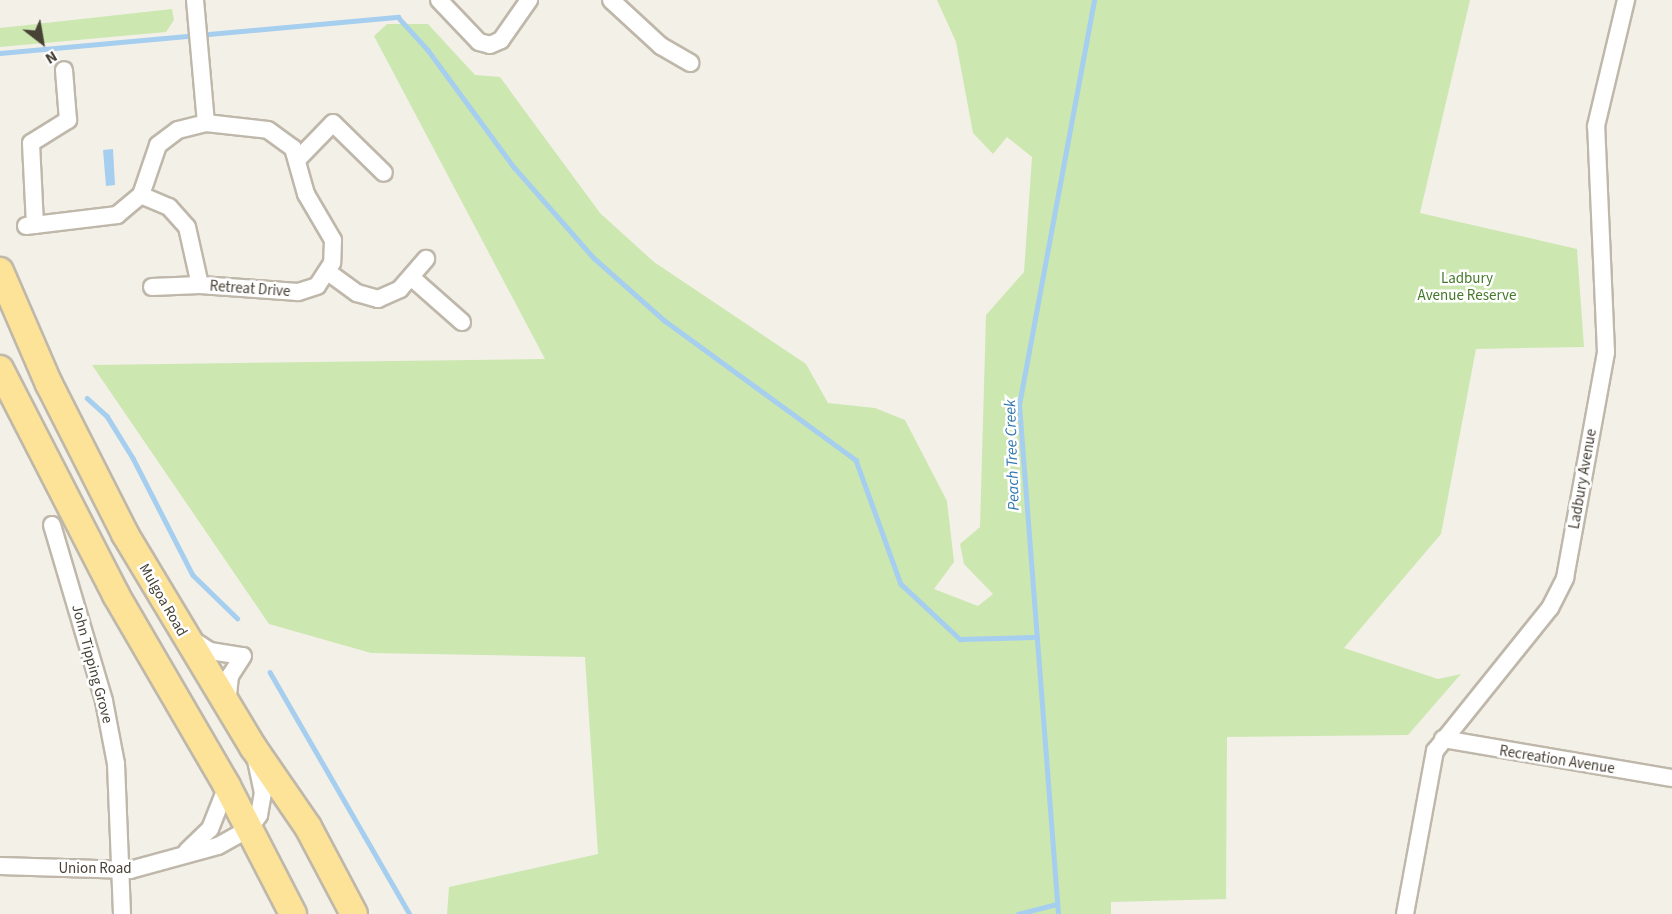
<!DOCTYPE html>
<style>
body{margin:0}
#map{position:relative;width:1672px;height:914px;overflow:hidden;background:#f3f0e8;font-family:"Source Sans 3",sans-serif}
div>[style]{position:absolute}
.green>*{inset:0;background:#cde7b1}
.water>*{inset:0;background:#a5ceef}
.stream>*{height:4.5px;margin:-2.25px;padding:0 2.25px;transform-origin:2.25px;border-radius:2.25px;background:#a5ceef}
.roads{filter:drop-shadow(2px 0 #bfb8aa) drop-shadow(-2px 0 #bfb8aa) drop-shadow(0 2px #bfb8aa) drop-shadow(0 -2px #bfb8aa)}
.minor>*{height:16px;margin:-8px;padding:0 8px;transform-origin:8px;border-radius:8px;background:#fff}
.primary>*{height:26px;margin:-13px;padding:0 13px;transform-origin:13px;border-radius:13px;background:#fce398}
span{translate:-50% -50%;white-space:nowrap;text-align:center;line-height:1.15;-webkit-text-stroke:5px #fff;paint-order:stroke}
.park-label{font-size:15px;color:#45782a}
.street-label{font-size:15px;color:#474136}
.water-label{font-size:16px;color:#3177b1;font-style:italic}
.north{position:absolute;left:12px;top:12px;width:60px;height:60px;-webkit-text-stroke:4px #fff;paint-order:stroke;rotate:149deg;font-size:16px;font-weight:700;line-height:24px;text-align:center;color:#474136}
.north::after{content:'';display:block;margin:auto;width:21px;height:27px;background:#474136;clip-path:polygon(50% 0,100% 100%,50% 72%,0 100%)}
</style>
<div id="map">
<div class="green">
<div style="clip-path:polygon(937px 0,1470px 0,1420px 213px,1577px 249px,1584px 347px,1476px 349px,1441px 534px,1344px 648px,1438px 679px,1461px 674px,1408px 735px,1227px 737px,1226px 899px,1111px 902px,1111px 914px,447px 914px,449px 887px,598px 854px,585px 657px,371px 653px,269px 624px,92px 365px,545px 359px,374px 36px,387px 24px,428px 24px,475px 75px,500px 77px,600px 213px,654px 262px,806px 364px,828px 403px,875px 408px,905px 420px,947px 501px,954px 562px,934px 589px,978px 606px,993px 594px,964px 564px,960px 544px,980px 527px,986px 315px,1024px 272px,1032px 157px,1007px 137px,993px 154px,973px 133px,956px 42px)"></div>
<div style="clip-path:polygon(172px 9px,174px 20px,166px 32px,0 47px,0 28px)"></div>
</div>
<div class="water">
<div style="clip-path:polygon(113px 149px,115px 185px,106px 186px,103px 150px)"></div>
</div>
<div class="stream">
<div style="left:0;top:53px;width:400px;rotate:-5.2deg"></div>
<div style="left:398px;top:17px;width:45px;rotate:47.7deg"></div>
<div style="left:428px;top:50px;width:145px;rotate:53.7deg"></div>
<div style="left:514px;top:167px;width:121px;rotate:48.7deg"></div>
<div style="left:594px;top:258px;width:94px;rotate:41.5deg"></div>
<div style="left:664px;top:320px;width:238px;rotate:36.1deg"></div>
<div style="left:856px;top:460px;width:132px;rotate:70.1deg"></div>
<div style="left:901px;top:584px;width:81px;rotate:43deg"></div>
<div style="left:960px;top:639px;width:73px;rotate:-1.6deg"></div>
<div style="left:87px;top:398px;width:27px;rotate:42deg"></div>
<div style="left:107px;top:416px;width:49px;rotate:58.2deg"></div>
<div style="left:133px;top:458px;width:131px;rotate:62.9deg"></div>
<div style="left:193px;top:575px;width:62px;rotate:44.3deg"></div>
<div style="left:270px;top:672px;width:280px;rotate:60deg"></div>
<div style="left:1018px;top:914px;width:40px;rotate:-14.4deg"></div>
<div style="left:1058px;top:914px;width:510px;rotate:-94.38deg"></div>
<div style="left:1019px;top:405px;width:412px;rotate:-79.5deg"></div>
</div>
<div class="roads">
<div class="minor">
<div style="left:195px;top:0;width:123px;rotate:84.9deg"></div>
<div style="left:206px;top:123px;width:62px;rotate:6.4deg"></div>
<div style="left:268px;top:130px;width:31px;rotate:36deg"></div>
<div style="left:293px;top:148px;width:48px;rotate:74.2deg"></div>
<div style="left:306px;top:194px;width:53px;rotate:59.6deg"></div>
<div style="left:333px;top:240px;width:23px;rotate:92deg"></div>
<div style="left:332px;top:263px;width:27px;rotate:123deg"></div>
<div style="left:317px;top:286px;width:20px;rotate:162deg"></div>
<div style="left:298px;top:292px;width:98px;rotate:-175.9deg"></div>
<div style="left:200px;top:285px;width:59px;rotate:-102.6deg"></div>
<div style="left:187px;top:227px;width:27px;rotate:-132deg"></div>
<div style="left:169px;top:207px;width:30px;rotate:-157deg"></div>
<div style="left:141px;top:195px;width:53px;rotate:-71.2deg"></div>
<div style="left:158px;top:145px;width:25px;rotate:-37deg"></div>
<div style="left:178px;top:130px;width:29px;rotate:-14deg"></div>
<div style="left:439px;top:0;width:58px;rotate:46.4deg"></div>
<div style="left:479px;top:42px;width:11px;rotate:15deg"></div>
<div style="left:490px;top:45px;width:12px;rotate:-24deg"></div>
<div style="left:501px;top:40px;width:49px;rotate:-55deg"></div>
<div style="left:611px;top:0;width:68px;rotate:42.6deg"></div>
<div style="left:661px;top:46px;width:34px;rotate:30deg"></div>
<div style="left:298px;top:159px;width:50px;rotate:-45.8deg"></div>
<div style="left:333px;top:123px;width:71px;rotate:44.4deg"></div>
<div style="left:35px;top:225px;width:82px;rotate:-92.8deg"></div>
<div style="left:31px;top:143px;width:44px;rotate:-31.9deg"></div>
<div style="left:68px;top:120px;width:50px;rotate:-94.6deg"></div>
<div style="left:26px;top:226px;width:92px;rotate:-6.9deg"></div>
<div style="left:117px;top:215px;width:31px;rotate:-40deg"></div>
<div style="left:328px;top:272px;width:36px;rotate:36deg"></div>
<div style="left:357px;top:293px;width:22px;rotate:16deg"></div>
<div style="left:378px;top:299px;width:24px;rotate:-24deg"></div>
<div style="left:400px;top:289px;width:40px;rotate:-49deg"></div>
<div style="left:411px;top:277px;width:68px;rotate:41.4deg"></div>
<div style="left:152px;top:287px;width:48px;rotate:-2.4deg"></div>
<div style="left:52px;top:525px;width:184px;rotate:73.5deg"></div>
<div style="left:104px;top:701px;width:64px;rotate:79.2deg"></div>
<div style="left:116px;top:764px;width:150px;rotate:87.7deg"></div>
<div style="left:193px;top:640px;width:20px;rotate:33deg"></div>
<div style="left:210px;top:651px;width:33px;rotate:9deg"></div>
<div style="left:243px;top:656px;width:24px;rotate:123deg"></div>
<div style="left:230px;top:676px;width:28px;rotate:96deg"></div>
<div style="left:1443px;top:739px;width:232px;rotate:9.7deg"></div>
<div style="left:187px;top:851px;width:32px;rotate:-44deg"></div>
<div style="left:210px;top:829px;width:46px;rotate:-68.4deg"></div>
<div style="left:0;top:866px;width:130px;rotate:1.8deg"></div>
<div style="left:130px;top:870px;width:91px;rotate:-15.3deg"></div>
<div style="left:218px;top:846px;width:37px;rotate:-29deg"></div>
<div style="left:250px;top:828px;width:16px;rotate:-55deg"></div>
<div style="left:259px;top:815px;width:22px;rotate:-80deg"></div>
<div style="left:263px;top:793px;width:33px;rotate:-102deg"></div>
<div style="left:1405px;top:914px;width:166px;rotate:-79.6deg"></div>
<div style="left:1435px;top:751px;width:184px;rotate:-51.2deg"></div>
<div style="left:1550px;top:608px;width:34px;rotate:-63deg"></div>
<div style="left:1565px;top:578px;width:230px;rotate:-79.7deg"></div>
<div style="left:1606px;top:352px;width:226px;rotate:-92.5deg"></div>
<div style="left:1596px;top:126px;width:130px;rotate:-76.6deg"></div>
</div>
<div class="primary">
<div style="left:0;top:271px;width:123px;rotate:66.6deg"></div>
<div style="left:49px;top:384px;width:168px;rotate:63.1deg"></div>
<div style="left:125px;top:534px;width:249px;rotate:59deg"></div>
<div style="left:253px;top:747px;width:97px;rotate:55.5deg"></div>
<div style="left:308px;top:827px;width:98px;rotate:62.1deg"></div>
<div style="left:0;top:369px;width:254px;rotate:62.8deg"></div>
<div style="left:116px;top:595px;width:221px;rotate:59.8deg"></div>
<div style="left:227px;top:786px;width:144px;rotate:62.7deg"></div>
</div>
</div>
<div class="park-label">
<span style="left:1467px;top:287px">Ladbury<br>Avenue Reserve</span>
</div>
<div class="street-label">
<span style="left:250px;top:289px;rotate:4deg">Retreat Drive</span>
<span style="left:1583px;top:479px;rotate:-80deg">Ladbury Avenue</span>
<span style="left:163px;top:600px;rotate:60deg">Mulgoa Road</span>
<span style="left:92px;top:664px;rotate:75deg">John Tipping Grove</span>
<span style="left:1557px;top:760px;rotate:9deg">Recreation Avenue</span>
<span style="left:95px;top:869px">Union Road</span>
</div>
<div class="water-label">
<span style="left:1012px;top:455px;rotate:-92deg">Peach Tree Creek</span>
</div>
<div class="north">N</div>
</div>
